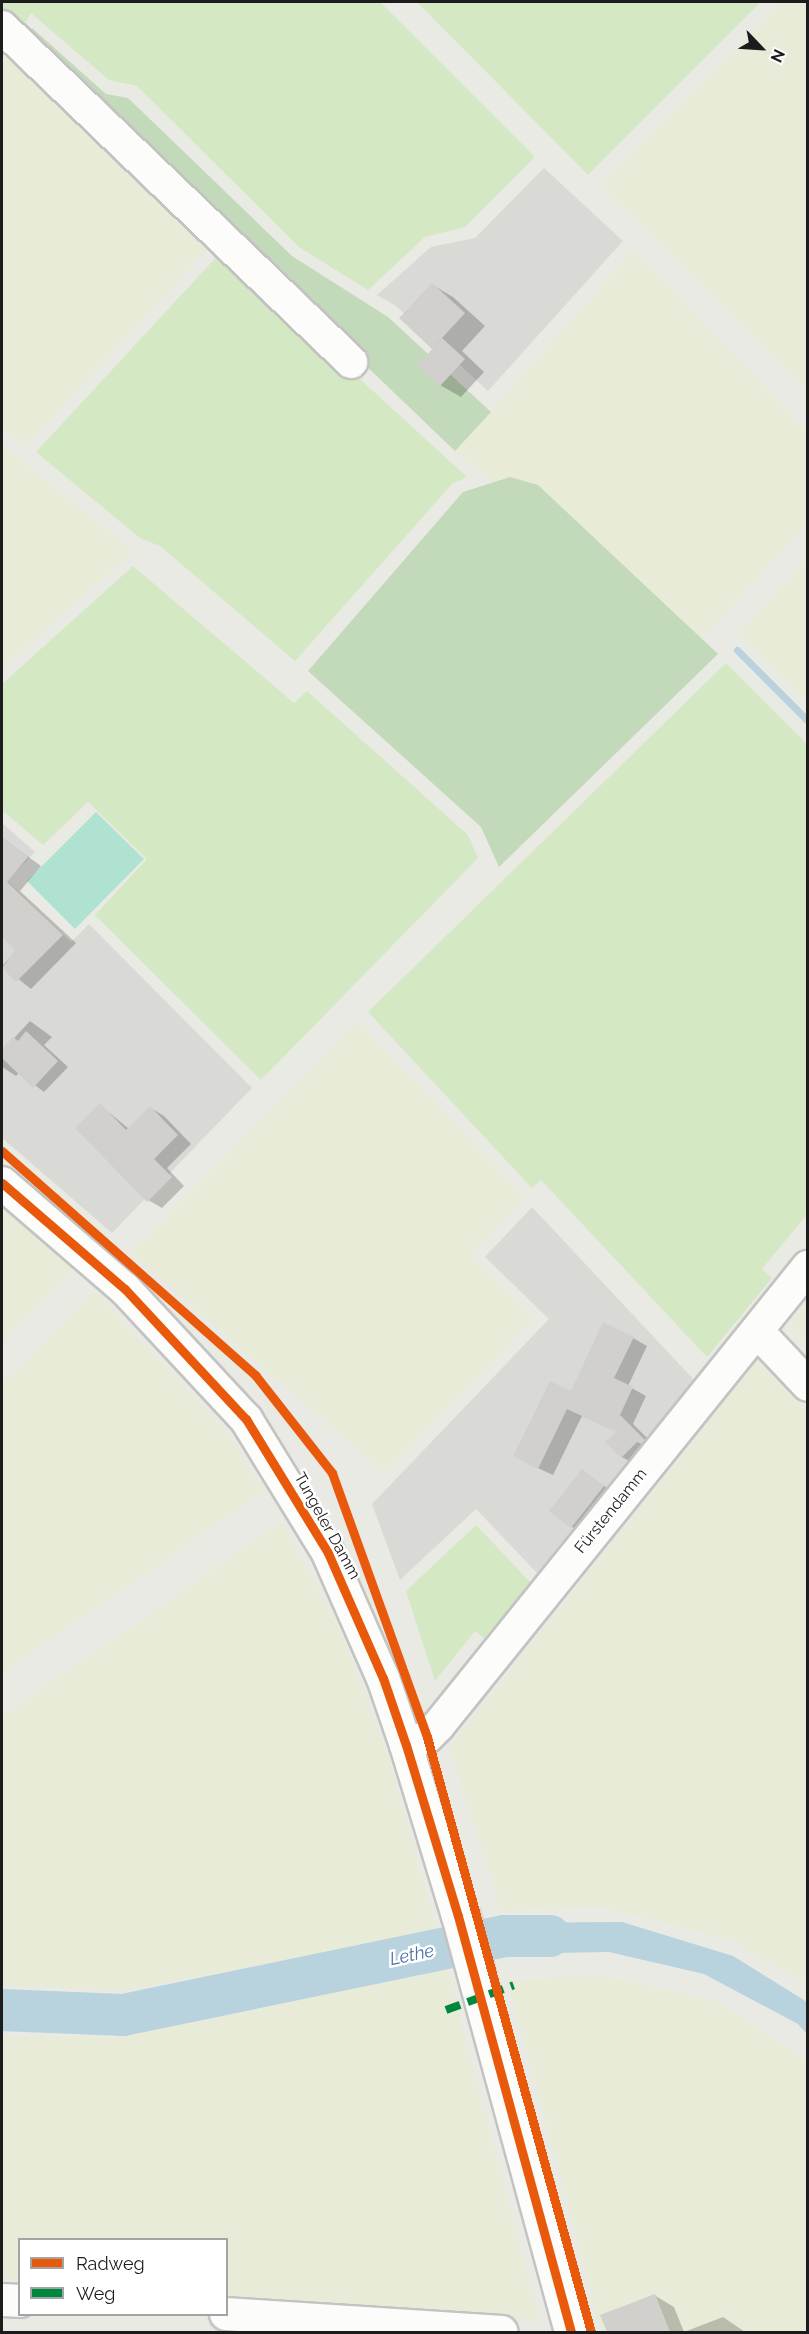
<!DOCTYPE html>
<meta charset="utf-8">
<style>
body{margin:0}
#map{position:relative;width:809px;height:2334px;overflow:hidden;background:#eaeae5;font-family:Raleway,sans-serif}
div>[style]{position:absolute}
.residential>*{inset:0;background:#d9d9d6}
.farmland>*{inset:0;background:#e8ebd8}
.grass>*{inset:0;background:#d3e8c3}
.forest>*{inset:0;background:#c2daba}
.pitch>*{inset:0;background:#b0e2d2}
.water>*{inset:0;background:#b8d2de}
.pier>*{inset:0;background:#d7d7d5}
.shadow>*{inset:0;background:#0003}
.stream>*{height:7px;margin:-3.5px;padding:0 3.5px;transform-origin:3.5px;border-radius:3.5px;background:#b8d2de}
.river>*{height:42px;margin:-21px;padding:0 21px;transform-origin:21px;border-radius:21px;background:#b8d2de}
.building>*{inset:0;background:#d1d0cc}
.roads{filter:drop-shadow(2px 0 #c3c3c1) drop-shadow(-2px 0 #c3c3c1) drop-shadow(0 2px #c3c3c1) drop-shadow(0 -2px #c3c3c1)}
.minor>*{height:32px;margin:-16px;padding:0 16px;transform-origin:16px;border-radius:16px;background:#fcfcfb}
.quiet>*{height:8px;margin-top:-4px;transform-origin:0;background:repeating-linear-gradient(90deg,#00873e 0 15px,transparent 0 23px)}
.cycleway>*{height:9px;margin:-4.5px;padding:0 4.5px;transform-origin:4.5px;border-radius:4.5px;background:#e8590c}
span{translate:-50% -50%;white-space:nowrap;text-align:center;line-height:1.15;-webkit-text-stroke:5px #fff;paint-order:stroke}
.street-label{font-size:16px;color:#1c1c1c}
.water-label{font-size:18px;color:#4b70a9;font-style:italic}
.frame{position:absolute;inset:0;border:3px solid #1c1c1c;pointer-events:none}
.legend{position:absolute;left:18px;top:2238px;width:210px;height:78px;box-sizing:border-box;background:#fff;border:2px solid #a4a4a4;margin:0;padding:8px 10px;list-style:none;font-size:18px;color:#1c1c1c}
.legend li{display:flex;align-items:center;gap:12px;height:30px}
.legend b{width:30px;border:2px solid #a4a4a4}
.north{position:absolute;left:731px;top:18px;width:60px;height:60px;-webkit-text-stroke:4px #fff;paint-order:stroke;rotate:115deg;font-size:16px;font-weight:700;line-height:24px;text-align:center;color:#1c1c1c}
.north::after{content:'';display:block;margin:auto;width:21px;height:27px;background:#1c1c1c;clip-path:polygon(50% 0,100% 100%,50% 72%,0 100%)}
</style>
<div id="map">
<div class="residential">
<div style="clip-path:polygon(544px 168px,623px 241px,488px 391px,396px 306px,377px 295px,431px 247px,475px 238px)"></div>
<div style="clip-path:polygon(2px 823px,35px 852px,7px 881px,71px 942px,89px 924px,252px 1088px,112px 1233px,2px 1138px)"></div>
<div style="clip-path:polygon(532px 1207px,695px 1381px,538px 1574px,476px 1509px,400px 1580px,372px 1504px,549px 1319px,485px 1257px)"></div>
</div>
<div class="farmland">
<div style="clip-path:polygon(781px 2px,807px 2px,807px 390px,601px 186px)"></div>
<div style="clip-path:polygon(2px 43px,212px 244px,25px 447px,2px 428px)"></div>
<div style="clip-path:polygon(634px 250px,807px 431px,807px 523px,702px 639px,538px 485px,510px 477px,493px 482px,455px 451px)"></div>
<div style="clip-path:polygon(2px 445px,133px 551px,2px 669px)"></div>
<div style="clip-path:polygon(807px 559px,807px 702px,737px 634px)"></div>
<div style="clip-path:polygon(358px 1021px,525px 1198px,470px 1256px,533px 1319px,385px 1473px,131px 1253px)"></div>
<div style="clip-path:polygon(2px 1208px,74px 1267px,2px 1341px)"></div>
<div style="clip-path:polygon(94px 1291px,228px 1434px,263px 1492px,2px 1673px,2px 1386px)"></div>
<div style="clip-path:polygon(807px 1304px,807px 1346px,789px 1326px)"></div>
<div style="clip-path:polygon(757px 1361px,807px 1412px,807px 1984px,730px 1940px,607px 1908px,501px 1910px,449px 1747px)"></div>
<div style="clip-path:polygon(282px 1522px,339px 1628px,390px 1762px,437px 1932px,121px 1991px,2px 1985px,2px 1717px)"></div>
<div style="clip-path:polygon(447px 1969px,539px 2320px,227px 2295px,226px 2240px,20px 2240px,19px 2279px,2px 2278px,2px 2036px,124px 2037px)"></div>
<div style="clip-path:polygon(599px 1975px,719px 2002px,807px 2061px,807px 2332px,602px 2332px,508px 1981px)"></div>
</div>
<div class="grass">
<div style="clip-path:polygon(2px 2px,380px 2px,535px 157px,465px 227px,425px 237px,368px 290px,299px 247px,137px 86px,109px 80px,31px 13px,23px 27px,2px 8px)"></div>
<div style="clip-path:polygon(417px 2px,761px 2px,588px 175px)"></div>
<div style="clip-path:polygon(221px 252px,467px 477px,453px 483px,295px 661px,160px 546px,140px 538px,36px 452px)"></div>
<div style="clip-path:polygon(133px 566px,294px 703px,307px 691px,468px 835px,478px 858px,261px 1080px,95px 915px,147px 859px,88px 802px,43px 845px,2px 810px,2px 684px)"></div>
<div style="clip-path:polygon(726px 663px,807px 744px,808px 1213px,762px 1269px,772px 1278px,707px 1357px,541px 1180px,532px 1188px,368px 1012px)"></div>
<div style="clip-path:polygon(476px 1525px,531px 1583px,484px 1638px,475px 1631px,435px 1681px,406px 1591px)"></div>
</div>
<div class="forest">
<div style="clip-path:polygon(32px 28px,106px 94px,128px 98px,292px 256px,388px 317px,491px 412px,455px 451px,28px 42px)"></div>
<div style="clip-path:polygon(510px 477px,538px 485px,718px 654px,499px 867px,481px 827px,308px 671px,463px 492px)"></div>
</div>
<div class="pitch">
<div style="clip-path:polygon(96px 812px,144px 859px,75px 929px,27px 881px)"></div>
</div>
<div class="water">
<div style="clip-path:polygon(622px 1922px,733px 1956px,807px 2002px,807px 2034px,798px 2024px,704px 1974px,609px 1952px,497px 1954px,488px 1923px)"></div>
</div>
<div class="pier">
<div style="clip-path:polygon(481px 1907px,498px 1973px,459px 1979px,444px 1921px)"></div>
</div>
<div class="shadow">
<div style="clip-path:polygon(433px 285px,453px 297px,485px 326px,462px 351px,484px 372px,461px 397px,440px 385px,435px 349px,401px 318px)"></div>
<div style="clip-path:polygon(5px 840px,41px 866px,20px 891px,76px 943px,31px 989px,2px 966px,17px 950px,2px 935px,7px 926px,2px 921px)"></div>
<div style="clip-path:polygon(30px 1021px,52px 1037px,44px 1045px,68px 1067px,44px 1092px,19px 1073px,16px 1076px,2px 1067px,2px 1051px)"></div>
<div style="clip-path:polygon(100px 1105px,129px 1129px,151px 1108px,164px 1116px,191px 1144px,167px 1168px,184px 1186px,162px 1208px,148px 1200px)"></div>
<div style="clip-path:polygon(633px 1338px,647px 1346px,628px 1386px,646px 1396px,633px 1424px,658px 1449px,636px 1465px,622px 1457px,617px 1432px,582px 1416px,553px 1475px,529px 1464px,571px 1393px)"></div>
<div style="clip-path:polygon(582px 1471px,617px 1495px,586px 1534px,572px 1527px)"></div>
<div style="clip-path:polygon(654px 2295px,674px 2307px,684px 2332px,723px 2317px,745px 2332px,609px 2332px,602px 2316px)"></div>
</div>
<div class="stream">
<div style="left:737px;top:650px;width:100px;rotate:45deg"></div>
</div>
<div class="river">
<div style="left:2px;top:2010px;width:121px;rotate:2.4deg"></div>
<div style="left:123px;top:2015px;width:389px;rotate:-11.7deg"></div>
<div style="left:504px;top:1936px;width:46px"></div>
</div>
<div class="building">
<div style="clip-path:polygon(432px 283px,465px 313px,432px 349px,399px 318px)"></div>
<div style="clip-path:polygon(442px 338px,465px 359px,440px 386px,417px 366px)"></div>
<div style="clip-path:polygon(2px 836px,28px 857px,7px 882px,63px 935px,16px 982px,2px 968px,15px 950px,2px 937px)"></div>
<div style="clip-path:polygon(26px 1031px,58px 1061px,33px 1088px,2px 1058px,2px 1049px,13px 1037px,18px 1041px)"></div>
<div style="clip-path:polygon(100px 1103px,126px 1130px,150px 1106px,178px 1135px,154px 1159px,172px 1177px,147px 1202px,75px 1128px)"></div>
<div style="clip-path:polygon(603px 1322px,634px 1337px,614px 1378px,633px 1387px,620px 1415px,645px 1440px,642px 1444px,637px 1442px,621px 1458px,605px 1442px,616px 1432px,567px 1409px,538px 1469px,513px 1456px,550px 1381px,571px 1391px)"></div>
<div style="clip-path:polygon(582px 1469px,604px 1486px,571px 1528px,549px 1511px)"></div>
<div style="clip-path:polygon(655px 2294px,670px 2332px,607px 2332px,600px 2315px)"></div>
</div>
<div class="roads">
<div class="minor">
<div style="left:2px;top:27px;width:484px;rotate:43.8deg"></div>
<div style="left:2px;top:1183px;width:162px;rotate:40.8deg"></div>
<div style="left:125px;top:1289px;width:178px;rotate:47.1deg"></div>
<div style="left:246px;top:1419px;width:157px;rotate:58.5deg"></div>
<div style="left:328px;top:1553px;width:137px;rotate:66.3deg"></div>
<div style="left:383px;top:1678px;width:71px;rotate:71.1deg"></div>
<div style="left:406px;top:1745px;width:179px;rotate:73.1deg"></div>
<div style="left:458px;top:1916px;width:431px;rotate:74.8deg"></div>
<div style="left:757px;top:1331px;width:74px;rotate:46.6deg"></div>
<div style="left:406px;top:1745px;width:22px;rotate:-21deg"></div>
<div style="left:427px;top:1737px;width:16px;rotate:-45deg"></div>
<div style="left:438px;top:1726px;width:590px;rotate:-51.13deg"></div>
<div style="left:2px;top:2300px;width:18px;rotate:3deg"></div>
<div style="left:226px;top:2314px;width:276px;rotate:3.7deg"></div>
</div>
</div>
<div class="quiet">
<div style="left:446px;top:2010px;width:72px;rotate:-20.2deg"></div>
</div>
<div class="cycleway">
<div style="left:2px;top:1151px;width:339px;rotate:41.5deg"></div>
<div style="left:256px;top:1376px;width:123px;rotate:51.9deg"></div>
<div style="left:332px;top:1473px;width:281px;rotate:70.2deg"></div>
<div style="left:427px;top:1737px;width:617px;rotate:74.59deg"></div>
<div style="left:2px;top:1183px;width:162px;rotate:40.8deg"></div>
<div style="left:125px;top:1289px;width:178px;rotate:47.1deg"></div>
<div style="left:246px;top:1419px;width:157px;rotate:58.5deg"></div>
<div style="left:328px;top:1553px;width:137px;rotate:66.3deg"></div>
<div style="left:383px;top:1678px;width:71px;rotate:71.1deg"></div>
<div style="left:406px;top:1745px;width:179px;rotate:73.1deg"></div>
<div style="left:458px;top:1916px;width:431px;rotate:74.8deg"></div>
</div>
<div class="street-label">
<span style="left:611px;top:1511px;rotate:-51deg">Fürstendamm</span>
<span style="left:327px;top:1526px;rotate:61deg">Tungeler Damm</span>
</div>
<div class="water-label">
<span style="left:412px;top:1955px;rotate:-12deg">Lethe</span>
</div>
<div class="frame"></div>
<ul class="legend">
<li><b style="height:8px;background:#e8590c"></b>Radweg</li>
<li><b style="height:8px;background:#00873e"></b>Weg</li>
</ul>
<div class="north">N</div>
</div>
